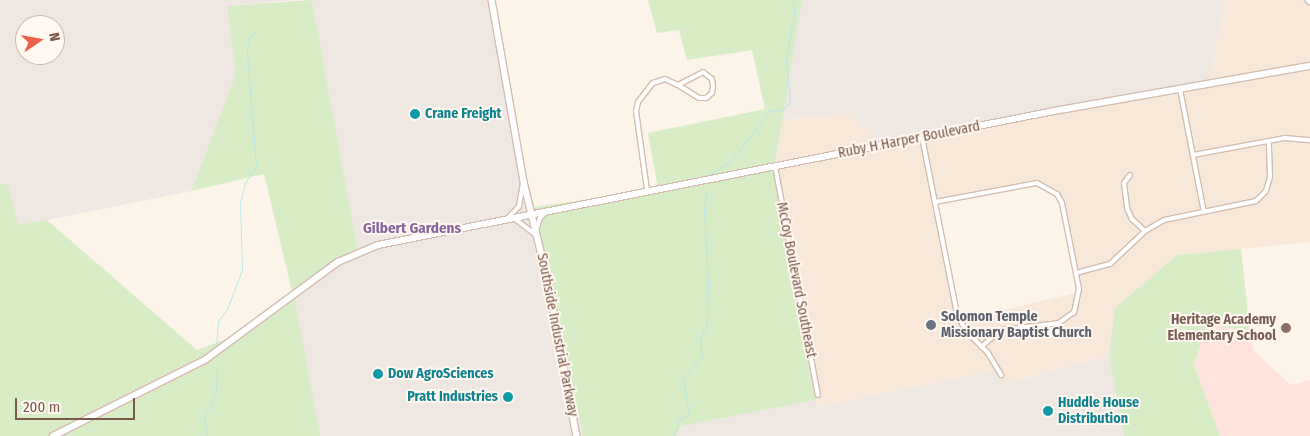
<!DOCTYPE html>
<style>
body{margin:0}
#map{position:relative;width:1310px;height:436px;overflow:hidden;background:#fdf4e9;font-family:"Fira Sans Condensed",sans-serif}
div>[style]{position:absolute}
.residential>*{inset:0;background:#f8e8d9}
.commercial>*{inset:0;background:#fee4dc}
.industrial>*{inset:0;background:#eee7e2}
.green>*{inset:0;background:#d8ecc5}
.stream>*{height:1px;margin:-0.5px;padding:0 0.5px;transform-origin:0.5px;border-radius:0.5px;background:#bbe6e9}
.roads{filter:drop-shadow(1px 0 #d3bdb0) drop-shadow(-1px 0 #d3bdb0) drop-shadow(0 1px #d3bdb0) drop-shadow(0 -1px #d3bdb0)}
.street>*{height:4px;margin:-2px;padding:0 2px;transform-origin:2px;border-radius:2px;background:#fff}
.secondary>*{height:5.5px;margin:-2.75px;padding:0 2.75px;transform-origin:2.75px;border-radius:2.75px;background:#fff}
.dots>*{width:14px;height:14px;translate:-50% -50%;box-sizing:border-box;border:2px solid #fff8f0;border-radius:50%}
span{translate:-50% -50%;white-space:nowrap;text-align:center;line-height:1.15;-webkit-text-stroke:4px #fff8f0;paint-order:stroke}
.culture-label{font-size:14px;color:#0d838f;font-weight:700}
.left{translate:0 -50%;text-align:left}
.right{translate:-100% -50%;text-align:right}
.street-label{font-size:14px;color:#7a584a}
.worship-label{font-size:14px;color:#5b616d;font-weight:700}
.education-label{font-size:14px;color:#785e54;font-weight:700}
.neighbourhood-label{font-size:15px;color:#86669d;font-weight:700}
.north{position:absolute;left:15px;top:15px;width:50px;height:50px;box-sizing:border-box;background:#fff8f0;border:1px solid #cab8ae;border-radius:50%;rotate:78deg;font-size:14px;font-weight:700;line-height:20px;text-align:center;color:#7a584a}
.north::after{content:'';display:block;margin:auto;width:18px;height:22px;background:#ec6149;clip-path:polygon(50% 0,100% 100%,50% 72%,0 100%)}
.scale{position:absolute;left:15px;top:398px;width:120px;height:22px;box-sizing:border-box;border:2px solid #7a584a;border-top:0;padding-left:6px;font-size:15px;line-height:18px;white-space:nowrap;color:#7a584a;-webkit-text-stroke:4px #fff8f0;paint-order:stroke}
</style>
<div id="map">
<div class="residential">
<div style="clip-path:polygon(evenodd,1225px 0,1310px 0,1310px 242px,1177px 255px,1115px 308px,1109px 355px,1007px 384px,997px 370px,818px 407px,775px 164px,782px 120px,848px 113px,897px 142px,1075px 111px,1209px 82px,1225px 0,1039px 181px,1061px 197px,1079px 292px,957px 321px,933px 199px,1039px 181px)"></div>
</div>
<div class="commercial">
<div style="clip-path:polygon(1207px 323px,1250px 332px,1253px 350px,1291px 385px,1310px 380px,1310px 436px,1220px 436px,1194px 365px)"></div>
</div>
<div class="industrial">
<div style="clip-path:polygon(evenodd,0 0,294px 0,227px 6px,236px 74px,191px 191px,18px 226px,8px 185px,0 184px,0 0,25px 25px,55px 25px,55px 55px,25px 55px,25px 25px)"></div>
<div style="clip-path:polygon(312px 0,493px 0,510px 112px,534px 207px,583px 436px,320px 436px,293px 295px,358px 252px)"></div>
<div style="clip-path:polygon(802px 0,1225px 0,1209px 82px,1075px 111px,883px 145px,848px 113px,782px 120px)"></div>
<div style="clip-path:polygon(1109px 355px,1124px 436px,676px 436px,681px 426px,816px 400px,818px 407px,997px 370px,1007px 384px)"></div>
</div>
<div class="green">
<div style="clip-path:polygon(312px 0,358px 252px,294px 295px,320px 436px,0 436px,0 184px,8px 184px,18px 225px,47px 220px,197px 350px,224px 340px,293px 295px,264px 174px,191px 191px,236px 74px,227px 6px)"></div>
<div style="clip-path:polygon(648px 0,802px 0,775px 164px,816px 400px,681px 426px,676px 436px,583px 436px,534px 207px,658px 189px,648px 133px,765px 109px,752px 50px,687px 60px,679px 30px,657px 33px)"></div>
<div style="clip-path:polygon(1241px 249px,1250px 332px,1207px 323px,1194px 365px,1220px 436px,1124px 436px,1109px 355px,1115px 308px,1177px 255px)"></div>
</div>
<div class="stream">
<div style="left:708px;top:175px;width:24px;rotate:-30deg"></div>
<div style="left:729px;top:163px;width:66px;rotate:-51.7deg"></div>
<div style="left:770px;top:111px;width:12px;rotate:-5deg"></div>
<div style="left:782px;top:110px;width:11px;rotate:-45deg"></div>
<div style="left:790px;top:102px;width:41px;rotate:-95.6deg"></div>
<div style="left:786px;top:61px;width:49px;rotate:-80.5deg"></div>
<div style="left:794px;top:13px;width:13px;rotate:-94deg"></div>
<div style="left:216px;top:346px;width:25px;rotate:-85deg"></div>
<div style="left:218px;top:321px;width:15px;rotate:-53deg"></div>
<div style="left:227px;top:309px;width:42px;rotate:-69deg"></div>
<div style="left:242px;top:270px;width:67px;rotate:-91.7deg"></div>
<div style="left:240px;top:203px;width:21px;rotate:-76deg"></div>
<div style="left:245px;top:183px;width:20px;rotate:-57deg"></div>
<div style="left:256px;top:166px;width:115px;rotate:-94.5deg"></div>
<div style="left:247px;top:51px;width:12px;rotate:-85deg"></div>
<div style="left:248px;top:39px;width:9px;rotate:-41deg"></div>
<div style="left:207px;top:436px;width:19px;rotate:-99deg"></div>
<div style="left:204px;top:417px;width:28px;rotate:-64deg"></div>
<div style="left:216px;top:392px;width:28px;rotate:-88deg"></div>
<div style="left:673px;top:436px;width:17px;rotate:-69deg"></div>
<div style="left:679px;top:420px;width:12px;rotate:-35deg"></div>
<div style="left:689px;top:413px;width:36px;rotate:-100deg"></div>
<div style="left:683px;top:378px;width:29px;rotate:-49deg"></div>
<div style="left:702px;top:356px;width:17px;rotate:-97deg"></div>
<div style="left:700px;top:339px;width:17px;rotate:-66deg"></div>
<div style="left:707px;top:323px;width:42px;rotate:-88.6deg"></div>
<div style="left:708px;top:281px;width:71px;rotate:-93.2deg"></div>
<div style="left:704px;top:210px;width:21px;rotate:-82deg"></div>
</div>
<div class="roads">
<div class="street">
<div style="left:703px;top:72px;width:11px;rotate:38deg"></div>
<div style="left:712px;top:79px;width:7px;rotate:82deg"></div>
<div style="left:713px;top:86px;width:7px;rotate:98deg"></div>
<div style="left:712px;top:93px;width:8px;rotate:140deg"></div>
<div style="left:706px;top:98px;width:7px;rotate:180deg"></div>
<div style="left:699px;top:98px;width:25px;rotate:-148deg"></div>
<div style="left:678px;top:85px;width:28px;rotate:-27deg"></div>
<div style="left:1180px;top:89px;width:125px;rotate:79deg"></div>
<div style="left:922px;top:137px;width:180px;rotate:78.8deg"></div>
<div style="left:957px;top:314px;width:19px;rotate:62deg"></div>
<div style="left:966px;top:331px;width:31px;rotate:45deg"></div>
<div style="left:988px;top:353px;width:26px;rotate:59deg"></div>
<div style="left:1193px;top:155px;width:94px;rotate:-10.5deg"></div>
<div style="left:1285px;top:138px;width:25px;rotate:5deg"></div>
<div style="left:775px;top:166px;width:233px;rotate:79.4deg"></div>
<div style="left:1130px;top:175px;width:10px;rotate:127deg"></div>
<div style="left:1124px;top:183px;width:25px;rotate:83deg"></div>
<div style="left:1127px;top:208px;width:12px;rotate:66deg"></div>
<div style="left:1132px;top:219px;width:18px;rotate:43deg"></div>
<div style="left:647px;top:190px;width:80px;rotate:-97.9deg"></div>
<div style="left:636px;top:111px;width:9px;rotate:-77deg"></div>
<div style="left:638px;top:102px;width:24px;rotate:-52deg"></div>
<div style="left:653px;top:83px;width:13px;rotate:-18deg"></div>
<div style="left:665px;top:79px;width:14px;rotate:25deg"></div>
<div style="left:935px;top:202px;width:104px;rotate:-10.6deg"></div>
<div style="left:1037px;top:183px;width:23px;rotate:29deg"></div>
<div style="left:1057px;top:194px;width:10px;rotate:61deg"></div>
<div style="left:1062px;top:203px;width:88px;rotate:78.8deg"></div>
<div style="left:1079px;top:289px;width:24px;rotate:102deg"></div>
<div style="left:1074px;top:312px;width:19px;rotate:144deg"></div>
<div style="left:1059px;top:323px;width:58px;rotate:173.1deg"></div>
<div style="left:1001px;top:330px;width:26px;rotate:140deg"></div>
<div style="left:508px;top:218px;width:16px;rotate:-47deg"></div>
<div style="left:519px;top:206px;width:22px;rotate:-80deg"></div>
<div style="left:515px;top:219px;width:25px;rotate:37deg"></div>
<div style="left:535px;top:234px;width:17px;rotate:-73deg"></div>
<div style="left:540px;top:218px;width:8px;rotate:-45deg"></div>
<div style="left:1076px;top:273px;width:35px;rotate:-15deg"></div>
<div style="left:1110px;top:264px;width:48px;rotate:-43.3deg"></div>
<div style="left:1145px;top:231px;width:22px;rotate:-30deg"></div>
<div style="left:1164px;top:220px;width:94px;rotate:-11.7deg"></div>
<div style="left:1256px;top:201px;width:14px;rotate:-45deg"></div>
<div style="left:1266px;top:191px;width:15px;rotate:-74deg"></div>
<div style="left:1270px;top:177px;width:36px;rotate:-92deg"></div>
</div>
<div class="secondary">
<div style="left:492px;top:0;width:185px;rotate:80deg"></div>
<div style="left:524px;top:182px;width:101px;rotate:76.2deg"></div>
<div style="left:548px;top:280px;width:159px;rotate:79.5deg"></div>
<div style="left:1309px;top:0;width:1px;rotate:45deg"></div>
<div style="left:53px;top:436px;width:170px;rotate:-26.6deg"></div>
<div style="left:205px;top:360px;width:165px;rotate:-36.4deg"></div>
<div style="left:338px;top:262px;width:43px;rotate:-23deg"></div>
<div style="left:378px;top:245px;width:689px;rotate:-11.21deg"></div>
<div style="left:1054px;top:111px;width:260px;rotate:-10deg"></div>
</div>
</div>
<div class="dots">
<div style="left:415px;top:114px;background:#0f9aa8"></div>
<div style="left:931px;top:325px;background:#6b7280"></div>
<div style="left:1286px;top:328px;background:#8d6e63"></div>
<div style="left:378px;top:374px;background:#0f9aa8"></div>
<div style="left:508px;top:397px;background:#0f9aa8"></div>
<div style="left:1048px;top:411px;background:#0f9aa8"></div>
</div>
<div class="culture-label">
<span class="left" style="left:425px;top:114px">Crane Freight</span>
<span class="left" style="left:388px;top:374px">Dow AgroSciences</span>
<span class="right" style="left:498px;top:397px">Pratt Industries</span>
<span class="left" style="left:1058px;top:411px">Huddle House<br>Distribution</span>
</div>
<div class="street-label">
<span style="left:909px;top:140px;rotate:-11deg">Ruby H Harper Boulevard</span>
<span style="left:796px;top:280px;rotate:79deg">McCoy Boulevard Southeast</span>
<span style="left:557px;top:335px;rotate:79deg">Southside Industrial Parkway</span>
</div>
<div class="worship-label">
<span class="left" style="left:941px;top:325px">Solomon Temple<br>Missionary Baptist Church</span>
</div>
<div class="education-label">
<span class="right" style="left:1276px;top:328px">Heritage Academy<br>Elementary School</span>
</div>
<div class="neighbourhood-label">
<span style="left:412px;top:229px">Gilbert Gardens</span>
</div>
<div class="north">N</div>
<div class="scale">200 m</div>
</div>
